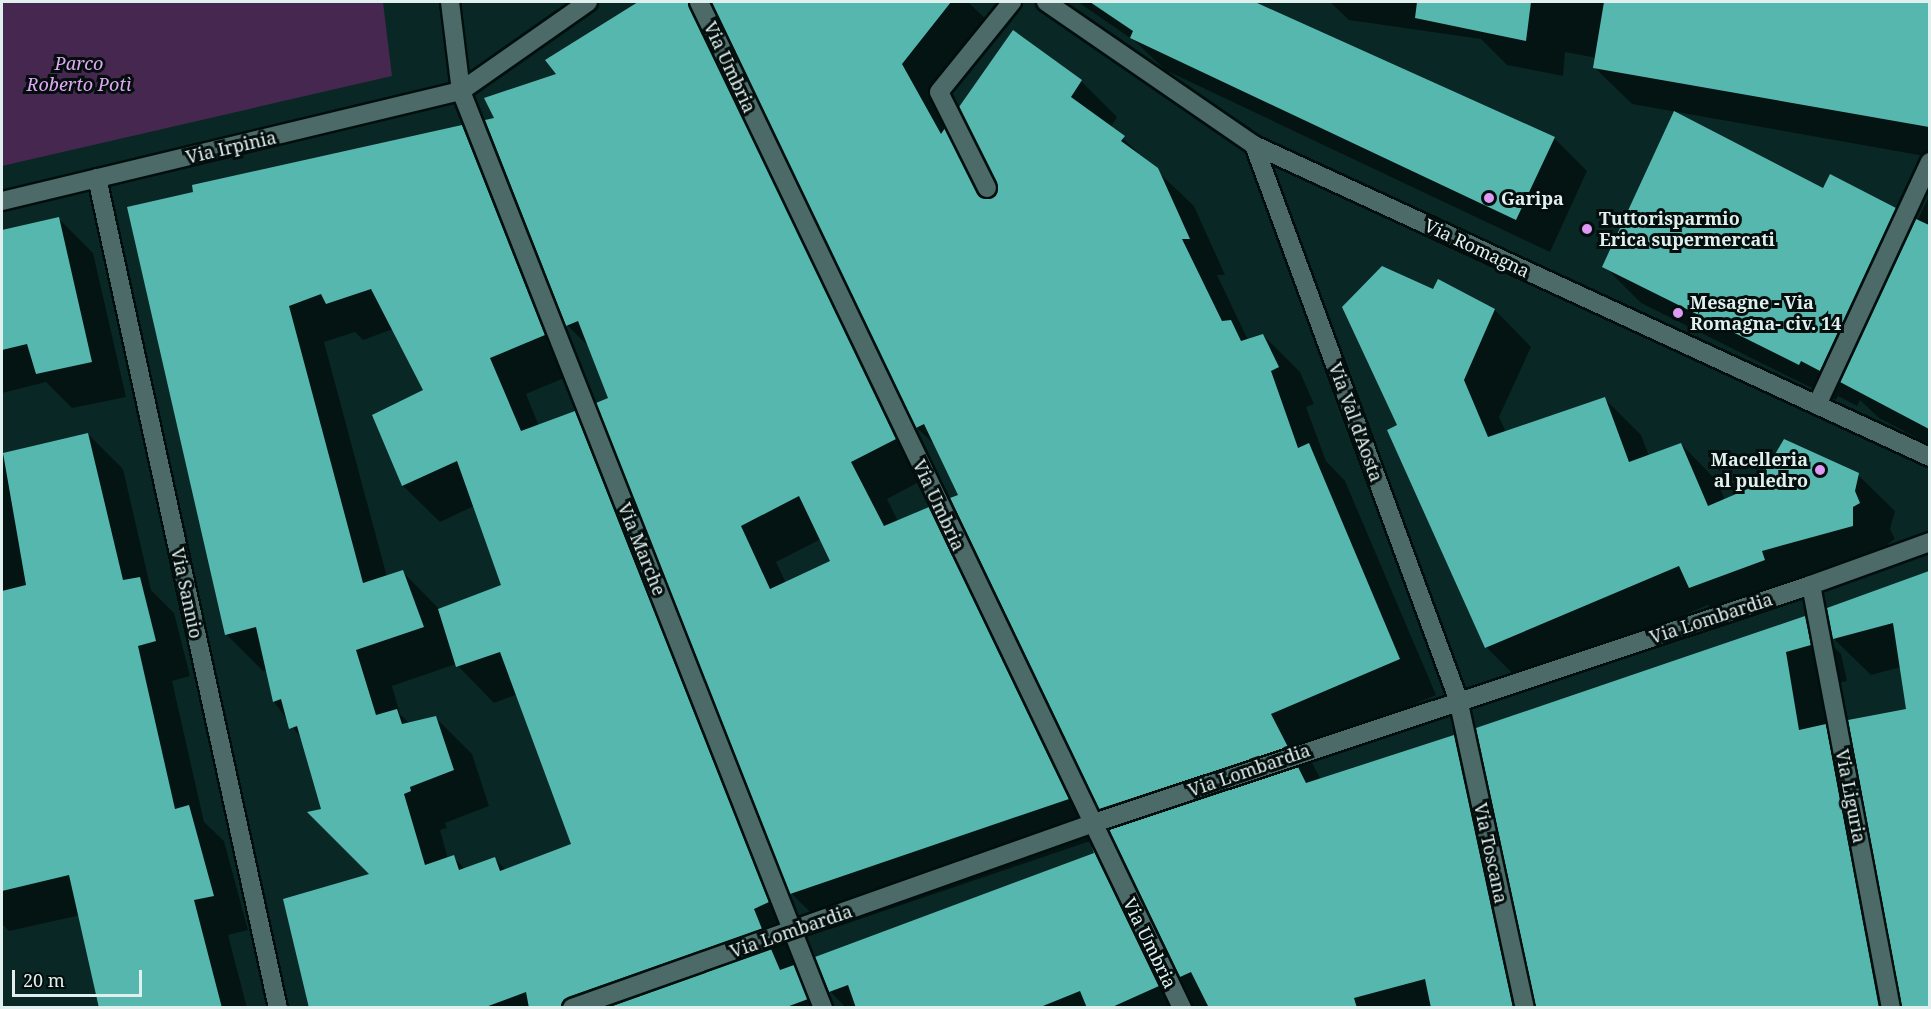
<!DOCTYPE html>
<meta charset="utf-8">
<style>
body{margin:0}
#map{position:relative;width:1931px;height:1009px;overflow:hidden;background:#092725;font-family:"Noto Serif",serif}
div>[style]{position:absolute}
.green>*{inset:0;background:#45274f}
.shadow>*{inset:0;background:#0007}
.building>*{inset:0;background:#56b7af}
.roads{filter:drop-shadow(2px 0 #000f0d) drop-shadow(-2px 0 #000f0d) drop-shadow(0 2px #000f0d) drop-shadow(0 -2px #000f0d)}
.lane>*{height:18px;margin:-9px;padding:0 9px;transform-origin:9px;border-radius:9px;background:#4c6a67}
.street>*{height:18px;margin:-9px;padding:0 9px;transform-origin:9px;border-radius:9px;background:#4c6a67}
.dots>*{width:16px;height:16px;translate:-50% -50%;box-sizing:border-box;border:3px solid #040e0d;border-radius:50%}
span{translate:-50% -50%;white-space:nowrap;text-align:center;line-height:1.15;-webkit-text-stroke:6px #040e0d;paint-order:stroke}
.park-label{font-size:18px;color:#e0a7f4;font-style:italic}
.street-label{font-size:18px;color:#e0f0ee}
.poi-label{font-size:18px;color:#e0f0ee;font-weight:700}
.left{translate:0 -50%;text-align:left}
.right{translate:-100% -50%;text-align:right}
.frame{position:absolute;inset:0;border:3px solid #e0f0ee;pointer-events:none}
.scale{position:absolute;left:12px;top:970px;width:130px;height:27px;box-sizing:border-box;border:3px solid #e0f0ee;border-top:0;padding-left:8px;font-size:18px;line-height:21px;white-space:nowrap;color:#e0f0ee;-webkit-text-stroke:4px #040e0d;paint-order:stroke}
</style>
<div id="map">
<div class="green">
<div style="clip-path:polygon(2px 2px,383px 2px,392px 76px,2px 166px)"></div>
</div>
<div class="shadow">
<div style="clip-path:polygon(evenodd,642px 2px,968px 2px,995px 28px,937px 101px,995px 194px,999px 183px,1081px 81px,1117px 117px,1111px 127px,1194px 206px,1225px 275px,1217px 275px,1248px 340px,1263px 335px,1300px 372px,1314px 404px,1306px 407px,1326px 461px,1345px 481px,1436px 695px,1306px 751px,1321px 780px,1454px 737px,1486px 769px,1805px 617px,1841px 654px,1847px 681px,1821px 688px,1829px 729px,1857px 757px,1908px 710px,1901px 667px,1871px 675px,1834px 639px,1829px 609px,1930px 573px,1930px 1008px,1193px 1008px,1111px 831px,1120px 828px,1100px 809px,952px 499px,960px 496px,936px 446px,917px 428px,726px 28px,725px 44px,932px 475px,887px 499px,898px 521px,929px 509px,965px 545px,1105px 836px,828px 930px,792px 894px,598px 404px,610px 399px,590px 348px,567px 325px,496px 119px,558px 75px,547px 60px,642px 2px,821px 539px,832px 562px,786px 583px,776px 562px,821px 539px)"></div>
<div style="clip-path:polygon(1078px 2px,1196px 2px,1554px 138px,1587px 171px,1550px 252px,1165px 70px,1136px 42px)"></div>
<div style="clip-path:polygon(1330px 2px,1930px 2px,1930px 157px,1632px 104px,1595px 68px,1597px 58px,1565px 52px,1563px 76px,1507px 65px,1481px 39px,1349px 20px)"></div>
<div style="clip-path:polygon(evenodd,462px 127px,498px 163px,581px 371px,526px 394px,539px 426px,575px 413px,611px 449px,797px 965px,793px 967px,832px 1008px,309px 1008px,372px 875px,323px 810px,303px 741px,274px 702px,267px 670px,263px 671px,227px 635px,129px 208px,462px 127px,393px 329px,425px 391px,374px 416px,403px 486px,440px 522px,474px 506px,502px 586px,440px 610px,403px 572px,387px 577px,324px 342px,355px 332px,363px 340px,393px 329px,462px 127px,456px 664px,494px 703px,518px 694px,573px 845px,506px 870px,494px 858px,465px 869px,453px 857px,448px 859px,440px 830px,447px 828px,445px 823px,489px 806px,472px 754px,436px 718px,410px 724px,400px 714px,392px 686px,456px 664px)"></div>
<div style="clip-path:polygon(1824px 190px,1895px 210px,1914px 228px,1930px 194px,1930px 445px,1879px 418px,1860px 400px,1857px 406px,1838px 396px,1836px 400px,1641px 303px,1604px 266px)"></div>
<div style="clip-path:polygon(58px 218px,93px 253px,126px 397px,72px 408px,46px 382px,2px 393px,2px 231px)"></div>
<div style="clip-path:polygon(1438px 281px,1495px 310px,1531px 347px,1499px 417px,1506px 432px,1605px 399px,1641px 435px,1649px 456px,1681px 444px,1717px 481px,1725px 500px,1858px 475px,1895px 511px,1890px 529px,1895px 539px,1888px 544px,1889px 562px,1726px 624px,1708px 605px,1522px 683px,1486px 647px,1399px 425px)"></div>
<div style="clip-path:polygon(88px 434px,123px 469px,151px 590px,174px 613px,190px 676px,172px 681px,204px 822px,224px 841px,248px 930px,228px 935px,247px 1008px,103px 1008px,81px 915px,9px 931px,2px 924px,2px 455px)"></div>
<div style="clip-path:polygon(1096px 852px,1128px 885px,1187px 1008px,846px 1008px,830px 991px,817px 958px)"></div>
</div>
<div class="building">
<div style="clip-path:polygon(evenodd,638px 2px,688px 2px,896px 439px,851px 462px,884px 526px,929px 507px,1069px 799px,790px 894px,596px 403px,608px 398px,578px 321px,566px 326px,485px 120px,494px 118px,484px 98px,556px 74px,545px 60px,638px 2px,799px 496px,830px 561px,770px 589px,741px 526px,799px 496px)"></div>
<div style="clip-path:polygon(711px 2px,951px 2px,902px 64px,941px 134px,945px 128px,977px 193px,986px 199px,996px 195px,997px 184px,959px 107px,1013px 30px,1082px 80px,1071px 97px,1125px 136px,1121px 141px,1158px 168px,1190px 239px,1182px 239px,1222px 321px,1231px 320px,1241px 341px,1263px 334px,1279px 367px,1271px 371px,1298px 448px,1309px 443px,1400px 659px,1271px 714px,1288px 747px,1099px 809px,950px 498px,958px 495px,924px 424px,916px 428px)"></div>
<div style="clip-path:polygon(1090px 2px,1255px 2px,1555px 137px,1516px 220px,1130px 38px,1133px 31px)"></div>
<div style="clip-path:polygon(1417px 2px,1531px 2px,1526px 41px,1415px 18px)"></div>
<div style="clip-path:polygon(1604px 2px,1929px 2px,1929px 127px,1593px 68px)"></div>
<div style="clip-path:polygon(1674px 111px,1823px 188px,1830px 174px,1896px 208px,1820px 371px,1801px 361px,1799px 365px,1602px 267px)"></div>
<div style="clip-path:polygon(evenodd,462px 125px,545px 335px,490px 358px,521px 431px,575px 411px,769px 902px,754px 909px,762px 929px,568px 997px,561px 1008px,529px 1008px,526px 992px,483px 1008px,309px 1008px,283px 899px,369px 874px,307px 812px,321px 809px,297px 726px,289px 729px,281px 699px,273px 702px,256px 627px,225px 635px,127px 207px,193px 192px,192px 185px,462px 125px,371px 289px,423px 390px,372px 415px,402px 486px,457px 461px,501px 585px,438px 609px,456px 667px,500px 652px,571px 844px,500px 871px,495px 857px,459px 870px,454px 855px,425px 865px,404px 794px,411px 791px,410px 787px,454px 770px,436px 716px,402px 724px,397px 709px,376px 715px,356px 650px,424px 627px,403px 570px,363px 583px,289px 306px,321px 294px,326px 304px,371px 289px)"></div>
<div style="clip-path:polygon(59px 217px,92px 362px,36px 374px,27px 344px,2px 350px,2px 230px)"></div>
<div style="clip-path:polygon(1916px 219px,1929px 225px,1929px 429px,1840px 382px)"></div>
<div style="clip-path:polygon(1382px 266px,1433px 289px,1438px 279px,1495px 309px,1464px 380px,1488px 437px,1605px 397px,1629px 462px,1681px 443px,1708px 506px,1757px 485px,1784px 439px,1859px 473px,1855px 491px,1860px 503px,1853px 507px,1853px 526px,1762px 551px,1765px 560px,1689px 588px,1679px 566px,1485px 648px,1387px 430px,1397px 425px,1342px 307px)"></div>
<div style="clip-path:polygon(88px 433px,123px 580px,140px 577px,156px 641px,138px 646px,175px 809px,189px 805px,214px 896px,194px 900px,222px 1008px,99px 1008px,69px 875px,2px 891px,2px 591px,26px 585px,3px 453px)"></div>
<div style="clip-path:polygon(1929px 571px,1929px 1008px,1902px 1008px,1848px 720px,1906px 709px,1893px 623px,1833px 639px,1827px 608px)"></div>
<div style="clip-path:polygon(1805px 616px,1811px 645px,1786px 652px,1799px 730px,1826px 724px,1879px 1008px,1536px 1008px,1476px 728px)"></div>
<div style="clip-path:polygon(1454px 735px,1513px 1008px,1431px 1008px,1425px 979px,1354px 998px,1357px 1008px,1209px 1008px,1191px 972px,1180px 977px,1109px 830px,1298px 767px,1306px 783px)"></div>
<div style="clip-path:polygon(1092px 847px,1159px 986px,1110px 1008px,1087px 1008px,1080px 991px,1038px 1008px,856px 1008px,848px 985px,829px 992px,815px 957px,1094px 853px)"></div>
<div style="clip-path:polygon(771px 949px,780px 970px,794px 965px,808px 999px,784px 1008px,607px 1008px)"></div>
</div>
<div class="roads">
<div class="lane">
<div style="left:987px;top:188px;width:107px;rotate:-116.6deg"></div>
<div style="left:939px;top:92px;width:116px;rotate:-51deg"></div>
<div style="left:1817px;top:405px;width:268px;rotate:-65.1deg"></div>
</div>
<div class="street">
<div style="left:450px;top:2px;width:90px;rotate:83deg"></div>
<div style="left:461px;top:91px;width:986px;rotate:68.46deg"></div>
<div style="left:699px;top:2px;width:1116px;rotate:64.35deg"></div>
<div style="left:1046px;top:2px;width:252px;rotate:34.5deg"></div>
<div style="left:1254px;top:145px;width:745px;rotate:24.78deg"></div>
<div style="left:1254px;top:145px;width:590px;rotate:69.78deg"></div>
<div style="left:1458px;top:699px;width:316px;rotate:77.8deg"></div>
<div style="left:97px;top:178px;width:850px;rotate:77.7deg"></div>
<div style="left:2px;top:201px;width:472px;rotate:-13.5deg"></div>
<div style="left:461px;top:91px;width:155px;rotate:-35deg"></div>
<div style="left:1811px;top:585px;width:430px;rotate:79.3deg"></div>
<div style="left:572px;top:1008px;width:551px;rotate:-19.52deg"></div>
<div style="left:1091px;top:824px;width:759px;rotate:-18.36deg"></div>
<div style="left:1811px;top:585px;width:127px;rotate:-19.9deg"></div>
</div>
</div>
<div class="dots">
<div style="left:1489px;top:198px;background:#dd99f4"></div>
<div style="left:1587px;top:229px;background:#dd99f4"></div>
<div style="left:1678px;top:313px;background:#dd99f4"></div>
<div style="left:1820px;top:470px;background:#dd99f4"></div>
</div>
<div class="park-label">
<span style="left:79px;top:74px">Parco<br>Roberto Potì</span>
</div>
<div class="street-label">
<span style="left:730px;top:67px;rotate:65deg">Via Umbria</span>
<span style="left:231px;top:147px;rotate:-13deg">Via Irpinia</span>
<span style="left:1477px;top:248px;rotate:25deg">Via Romagna</span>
<span style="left:1356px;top:422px;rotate:70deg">Via Val d'Aosta</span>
<span style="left:939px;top:505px;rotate:65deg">Via Umbria</span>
<span style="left:642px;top:549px;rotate:68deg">Via Marche</span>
<span style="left:187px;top:593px;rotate:78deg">Via Sannio</span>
<span style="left:1711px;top:618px;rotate:-18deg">Via Lombardia</span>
<span style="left:1249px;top:770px;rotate:-19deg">Via Lombardia</span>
<span style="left:1851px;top:796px;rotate:79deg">Via Liguria</span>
<span style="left:1491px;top:853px;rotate:78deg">Via Toscana</span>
<span style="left:791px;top:931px;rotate:-19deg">Via Lombardia</span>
<span style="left:1150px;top:943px;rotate:64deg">Via Umbria</span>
</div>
<div class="poi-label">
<span class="left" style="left:1501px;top:198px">Garipa</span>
<span class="left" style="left:1599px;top:229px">Tuttorisparmio<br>Erica supermercati</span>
<span class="left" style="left:1690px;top:313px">Mesagne - Via<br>Romagna- civ. 14</span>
<span class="right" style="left:1808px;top:470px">Macelleria<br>al puledro</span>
</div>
<div class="frame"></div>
<div class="scale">20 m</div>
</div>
